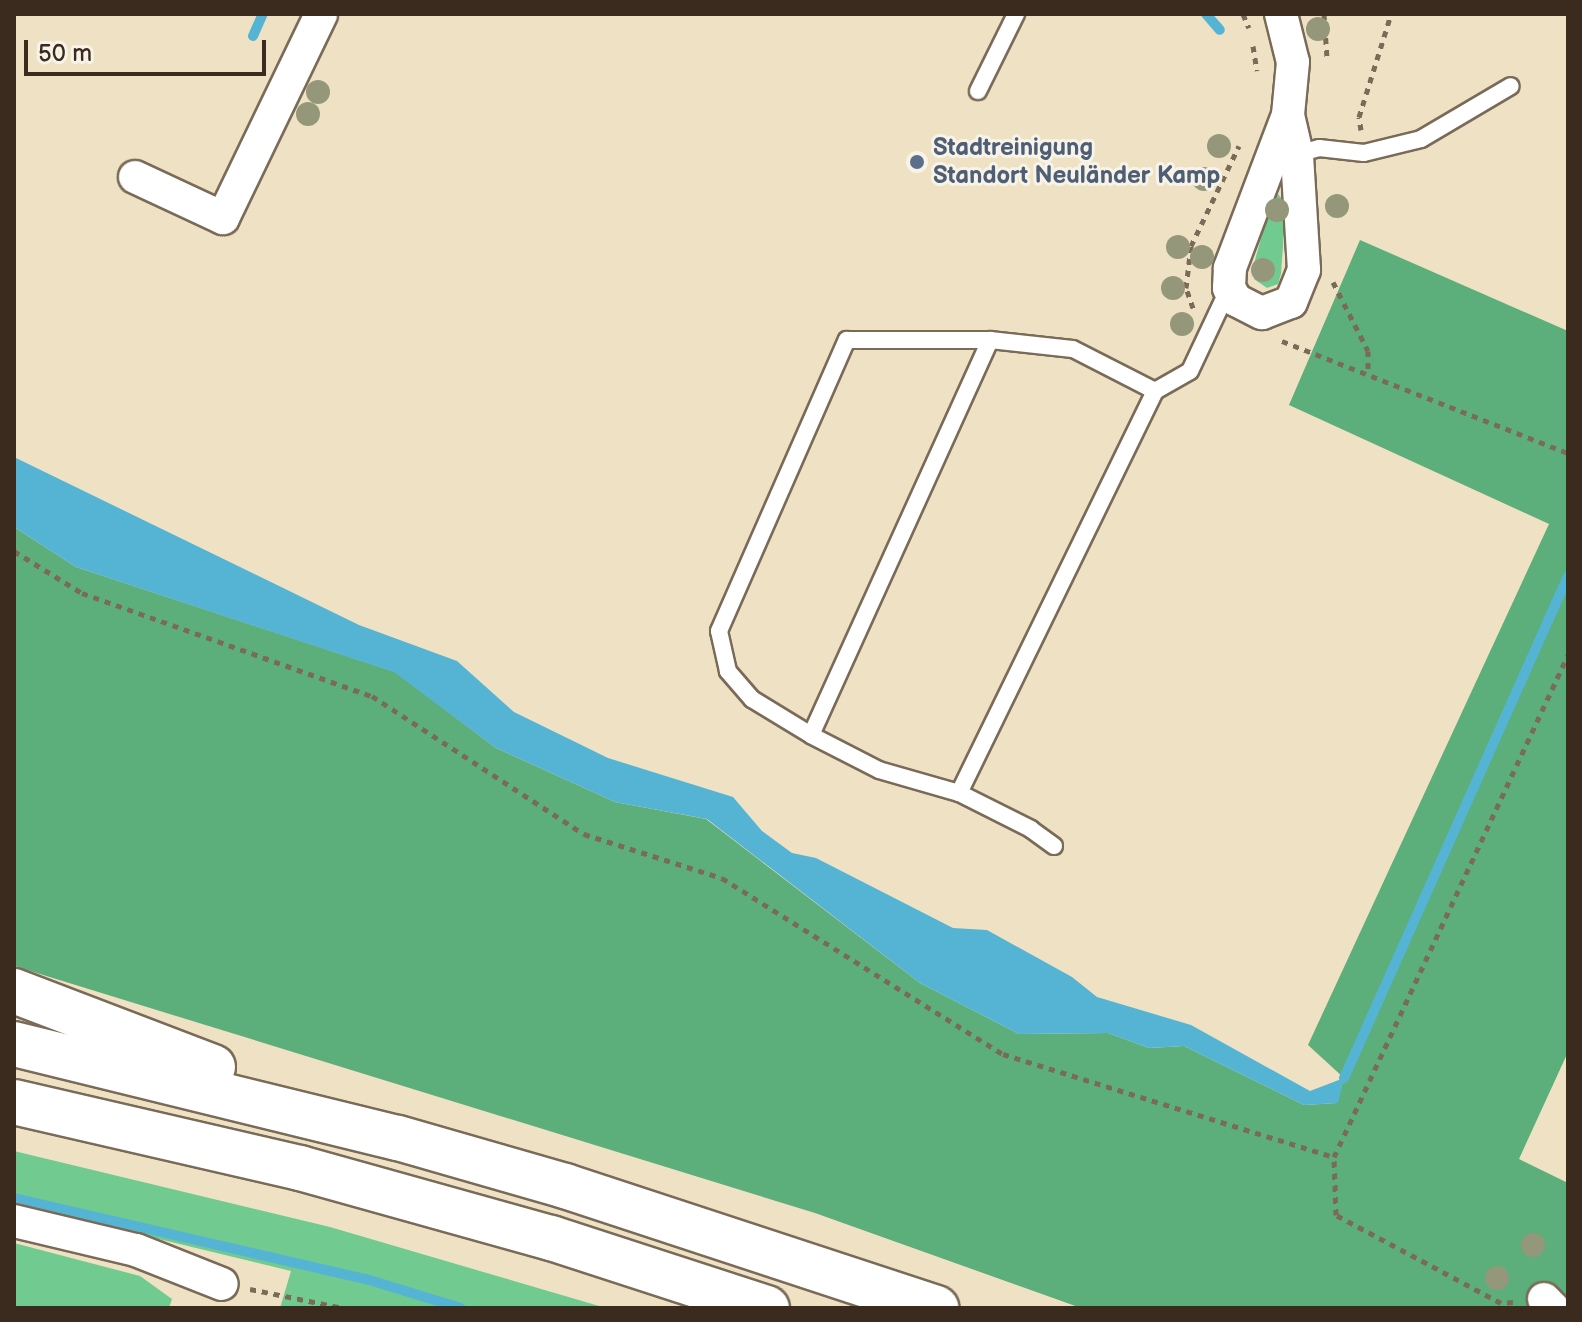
<!DOCTYPE html>
<meta charset="utf-8">
<style>
body{margin:0}
#map{position:relative;width:1582px;height:1322px;overflow:hidden;background:#efe2c4;font-family:"Balsamiq Sans",sans-serif}
div>[style]{position:absolute}
.green>*{inset:0;background:#71ca90}
.forest>*{inset:0;background:#5cae7a}
.water>*{inset:0;background:#55b4d3}
.stream>*{height:10px;margin:-5px;padding:0 5px;transform-origin:5px;border-radius:5px;background:#55b4d3}
.path>*{height:5px;margin-top:-2.5px;transform-origin:0;background:repeating-linear-gradient(90deg,#7a6a58 0 6px,transparent 0 12px)}
.roads{filter:drop-shadow(2px 0 #7a6a58) drop-shadow(-2px 0 #7a6a58) drop-shadow(0 2px #7a6a58) drop-shadow(0 -2px #7a6a58)}
.lane>*{height:16px;margin:-8px;padding:0 8px;transform-origin:8px;border-radius:8px;background:#fff}
.street>*{height:32px;margin:-16px;padding:0 16px;transform-origin:16px;border-radius:16px;background:#fff}
.highway>*{height:44px;margin:-22px;padding:0 22px;transform-origin:22px;border-radius:22px;background:#fff}
.trees>*{width:24px;height:24px;margin:-12px;border-radius:50%;background:#95977b}
.dots>*{width:22px;height:22px;translate:-50% -50%;box-sizing:border-box;border:4px solid #f7f3e8;border-radius:50%}
span{translate:-50% -50%;white-space:nowrap;text-align:center;line-height:1.15;-webkit-text-stroke:6px #f7f3e8;paint-order:stroke}
.service-label{font-size:24px;color:#4e5e75;font-weight:700}
.left{translate:0 -50%;text-align:left}
.frame{position:absolute;inset:0;border:16px solid #3b2a1e;pointer-events:none}
.scale{position:absolute;left:24px;top:40px;width:242px;height:36px;box-sizing:border-box;border:4px solid #3b2a1e;border-top:0;padding-left:10px;font-size:24px;line-height:28px;white-space:nowrap;color:#3b2a1e;-webkit-text-stroke:6px #f7f3e8;paint-order:stroke}
</style>
<div id="map">
<div class="green">
<div style="clip-path:polygon(1278px 194px,1286px 204px,1281px 274px,1278px 284px,1267px 288px,1254px 279px,1255px 260px,1272px 198px)"></div>
<div style="clip-path:polygon(14px 1151px,330px 1227px,606px 1308px,280px 1308px,291px 1271px,14px 1204px)"></div>
<div style="clip-path:polygon(14px 1243px,140px 1276px,172px 1299px,169px 1308px,14px 1308px)"></div>
</div>
<div class="forest">
<div style="clip-path:polygon(1360px 240px,1568px 331px,1568px 1052px,1519px 1159px,1568px 1183px,1568px 1308px,1081px 1308px,815px 1213px,14px 966px,14px 527px,76px 567px,395px 672px,496px 748px,615px 802px,706px 819px,920px 983px,1019px 1034px,1108px 1033px,1149px 1048px,1184px 1046px,1304px 1105px,1337px 1103px,1344px 1078px,1308px 1045px,1549px 524px,1289px 405px)"></div>
</div>
<div class="water">
<div style="clip-path:polygon(14px 457px,359px 625px,457px 661px,514px 712px,608px 758px,733px 797px,762px 831px,792px 853px,816px 858px,953px 928px,987px 930px,1072px 977px,1097px 997px,1191px 1025px,1310px 1091px,1344px 1078px,1338px 1103px,1304px 1105px,1184px 1046px,1149px 1048px,1108px 1033px,1019px 1034px,920px 983px,707px 819px,615px 802px,496px 748px,394px 672px,76px 567px,14px 527px)"></div>
</div>
<div class="stream">
<div style="left:1206px;top:14px;width:21px;rotate:49deg"></div>
<div style="left:253px;top:36px;width:24px;rotate:-66deg"></div>
<div style="left:1344px;top:1078px;width:550px;rotate:-65.95deg"></div>
<div style="left:14px;top:1198px;width:361px;rotate:13deg"></div>
<div style="left:366px;top:1279px;width:99px;rotate:17deg"></div>
</div>
<div class="path">
<div style="left:1243px;top:14px;width:15px;rotate:67deg"></div>
<div style="left:1324px;top:14px;width:44px;rotate:86.1deg"></div>
<div style="left:1253px;top:46px;width:25px;rotate:81deg"></div>
<div style="left:1361px;top:130px;width:13px;rotate:-99deg"></div>
<div style="left:1359px;top:117px;width:108px;rotate:-72.7deg"></div>
<div style="left:1333px;top:282px;width:77px;rotate:63.1deg"></div>
<div style="left:1368px;top:351px;width:22px;rotate:90deg"></div>
<div style="left:1193px;top:308px;width:21px;rotate:-109deg"></div>
<div style="left:1186px;top:288px;width:42px;rotate:-83.2deg"></div>
<div style="left:1191px;top:246px;width:111px;rotate:-64.4deg"></div>
<div style="left:1282px;top:341px;width:307px;rotate:21.4deg"></div>
<div style="left:14px;top:551px;width:80px;rotate:31.7deg"></div>
<div style="left:82px;top:593px;width:308px;rotate:19.6deg"></div>
<div style="left:372px;top:696px;width:253px;rotate:33.1deg"></div>
<div style="left:584px;top:834px;width:145px;rotate:17.7deg"></div>
<div style="left:722px;top:878px;width:332px;rotate:32.1deg"></div>
<div style="left:1003px;top:1054px;width:347px;rotate:17.3deg"></div>
<div style="left:250px;top:1289px;width:95px;rotate:11.5deg"></div>
<div style="left:1513px;top:1302px;width:12px;rotate:175deg"></div>
<div style="left:1501px;top:1303px;width:187px;rotate:-151.9deg"></div>
<div style="left:1336px;top:1215px;width:58px;rotate:-92deg"></div>
<div style="left:1334px;top:1157px;width:554px;rotate:-65.01deg"></div>
</div>
<div class="roads">
<div class="lane">
<div style="left:978px;top:91px;width:86px;rotate:-63.7deg"></div>
<div style="left:1297px;top:154px;width:23px;rotate:-15deg"></div>
<div style="left:1319px;top:148px;width:45px;rotate:6.3deg"></div>
<div style="left:1364px;top:153px;width:59px;rotate:-13.8deg"></div>
<div style="left:1421px;top:139px;width:104px;rotate:-30.5deg"></div>
<div style="left:811px;top:735px;width:69px;rotate:-148.6deg"></div>
<div style="left:752px;top:699px;width:37px;rotate:-131deg"></div>
<div style="left:728px;top:671px;width:41px;rotate:-102.7deg"></div>
<div style="left:719px;top:631px;width:318px;rotate:-66.3deg"></div>
<div style="left:847px;top:340px;width:143px"></div>
<div style="left:959px;top:793px;width:83px;rotate:-164deg"></div>
<div style="left:879px;top:770px;width:76px;rotate:-152.8deg"></div>
<div style="left:811px;top:735px;width:434px;rotate:-65.6deg"></div>
<div style="left:990px;top:340px;width:83px;rotate:6.2deg"></div>
<div style="left:1073px;top:349px;width:92px;rotate:27.1deg"></div>
<div style="left:1054px;top:846px;width:29px;rotate:-144deg"></div>
<div style="left:1031px;top:829px;width:80px;rotate:-153.4deg"></div>
<div style="left:959px;top:793px;width:447px;rotate:-64deg"></div>
<div style="left:1155px;top:391px;width:40px;rotate:-29.7deg"></div>
<div style="left:1190px;top:371px;width:92px;rotate:-64.8deg"></div>
</div>
<div class="street">
<div style="left:1281px;top:14px;width:49px;rotate:76deg"></div>
<div style="left:1293px;top:62px;width:53px;rotate:95.4deg"></div>
<div style="left:1288px;top:115px;width:164px;rotate:110.8deg"></div>
<div style="left:1230px;top:268px;width:20px;rotate:93deg"></div>
<div style="left:1229px;top:288px;width:14px;rotate:60deg"></div>
<div style="left:1236px;top:300px;width:29px;rotate:27deg"></div>
<div style="left:1262px;top:313px;width:31px;rotate:-21deg"></div>
<div style="left:1291px;top:302px;width:35px;rotate:-68deg"></div>
<div style="left:1304px;top:270px;width:116px;rotate:-93.5deg"></div>
<div style="left:1297px;top:154px;width:40px;rotate:-103deg"></div>
<div style="left:135px;top:177px;width:97px;rotate:25deg"></div>
<div style="left:223px;top:218px;width:226px;rotate:-64.3deg"></div>
<div style="left:14px;top:1221px;width:125px;rotate:13.4deg"></div>
<div style="left:136px;top:1250px;width:92px;rotate:21.6deg"></div>
<div style="left:1544px;top:1299px;width:13px;rotate:45deg"></div>
</div>
<div class="highway">
<div style="left:14px;top:991px;width:213px;rotate:20.9deg"></div>
<div style="left:14px;top:1044px;width:395px;rotate:13.8deg"></div>
<div style="left:398px;top:1138px;width:174px;rotate:16deg"></div>
<div style="left:565px;top:1186px;width:391px;rotate:18.2deg"></div>
<div style="left:14px;top:1102px;width:294px;rotate:13deg"></div>
<div style="left:300px;top:1168px;width:261px;rotate:15.6deg"></div>
<div style="left:551px;top:1238px;width:227px;rotate:18deg"></div>
</div>
</div>
<div class="trees">
<div style="left:1318px;top:29px"></div>
<div style="left:318px;top:92px"></div>
<div style="left:308px;top:114px"></div>
<div style="left:1219px;top:146px"></div>
<div style="left:1204px;top:179px"></div>
<div style="left:1337px;top:206px"></div>
<div style="left:1277px;top:210px"></div>
<div style="left:1178px;top:247px"></div>
<div style="left:1202px;top:257px"></div>
<div style="left:1263px;top:270px"></div>
<div style="left:1173px;top:288px"></div>
<div style="left:1182px;top:324px"></div>
<div style="left:1533px;top:1245px"></div>
<div style="left:1497px;top:1278px"></div>
</div>
<div class="dots">
<div style="left:917px;top:162px;background:#5c6f8a"></div>
</div>
<div class="service-label">
<span class="left" style="left:933px;top:162px">Stadtreinigung<br>Standort Neuländer Kamp</span>
</div>
<div class="frame"></div>
<div class="scale">50 m</div>
</div>
